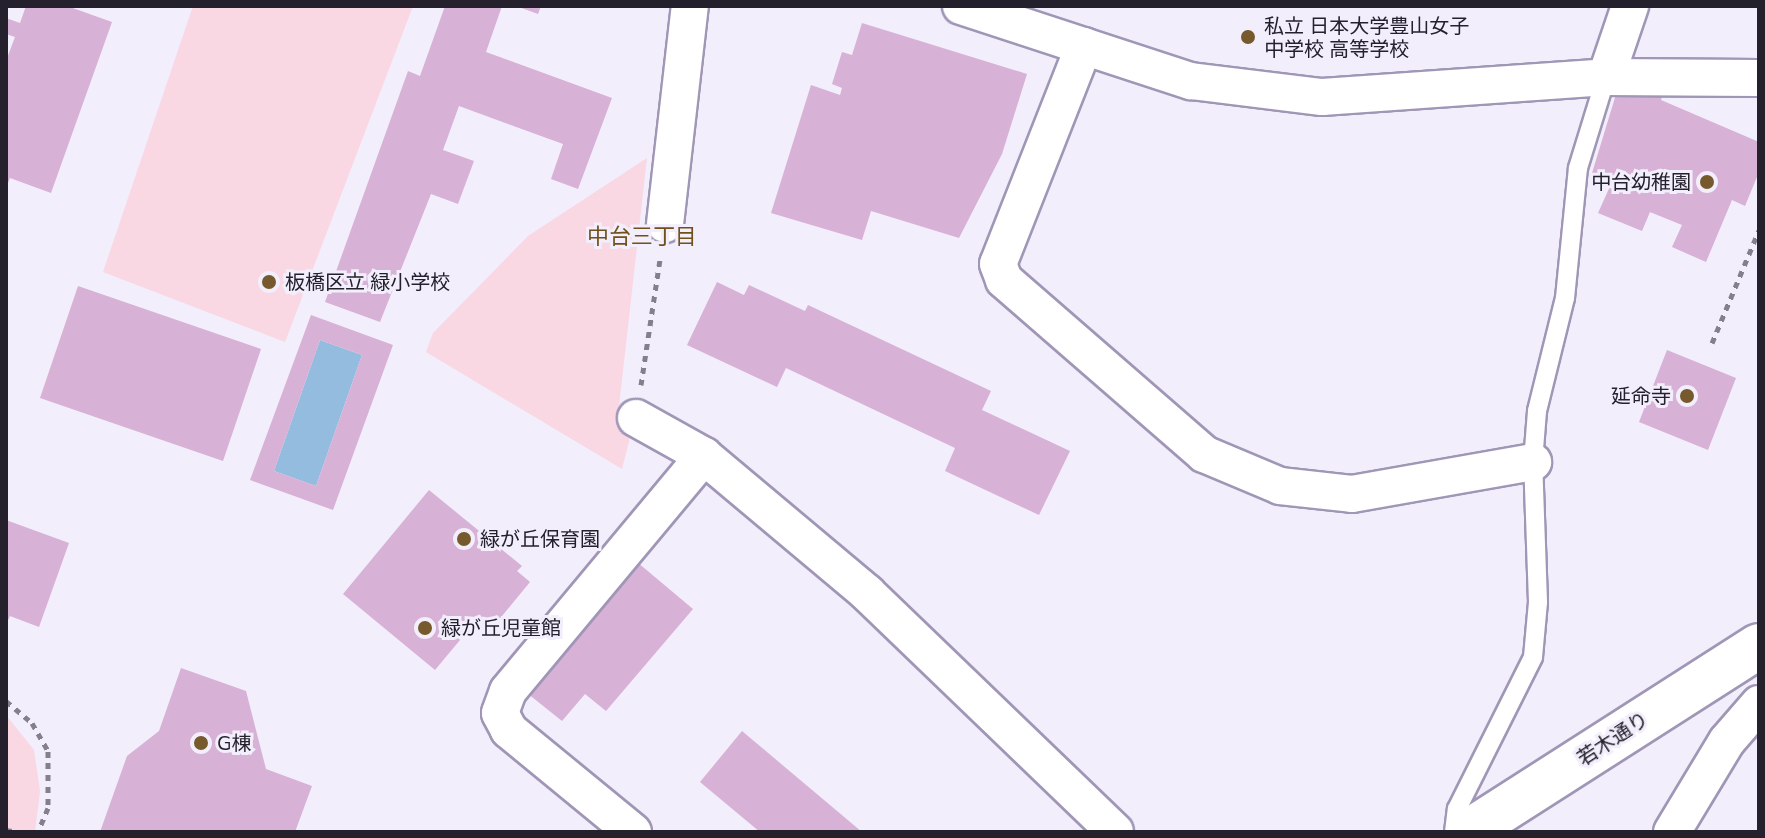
<!DOCTYPE html>
<meta charset="utf-8">
<style>
body{margin:0}
#map{position:relative;width:1765px;height:838px;overflow:hidden;background:#f2eefb;font-family:"Nunito Sans","Noto Sans JP",sans-serif}
div>[style]{position:absolute}
.green>*{inset:0;background:#f9d7e3}
.water>*{inset:0;background:#93bcdf}
.building>*{inset:0;background:#d7b1d6}
.path>*{height:5px;margin-top:-2.5px;transform-origin:0;background:repeating-linear-gradient(90deg,#837f8c 0 6px,transparent 0 12px)}
.roads{filter:drop-shadow(2px 0 #a096b6) drop-shadow(-2px 0 #a096b6) drop-shadow(0 2px #a096b6) drop-shadow(0 -2px #a096b6)}
.lane>*{height:18px;margin:-9px;padding:0 9px;transform-origin:9px;border-radius:9px;background:#fff}
.street>*{height:36px;margin:-18px;padding:0 18px;transform-origin:18px;border-radius:18px;background:#fff}
.secondary>*{height:44px;margin:-22px;padding:0 22px;transform-origin:22px;border-radius:22px;background:#fff}
.dots>*{width:22px;height:22px;translate:-50% -50%;box-sizing:border-box;border:4px solid #f2eefb;border-radius:50%}
span{translate:-50% -50%;white-space:nowrap;text-align:center;line-height:1.15;-webkit-text-stroke:6px #f2eefb;paint-order:stroke}
.poi-label{font-size:20px;color:#24202c}
.left{translate:0 -50%;text-align:left}
.right{translate:-100% -50%;text-align:right}
.street-label{font-size:20px;color:#24202c}
.neighbourhood-label{font-size:22px;color:#70511c}
.frame{position:absolute;inset:0;border:8px solid #24202c;pointer-events:none}
</style>
<div id="map">
<div class="green">
<div style="clip-path:polygon(193px 6px,413px 6px,285px 342px,103px 272px)"></div>
<div style="clip-path:polygon(647px 158px,618px 415px,632px 429px,622px 469px,426px 352px,433px 333px,528px 236px)"></div>
<div style="clip-path:polygon(6px 715px,34px 750px,40px 791px,35px 832px,6px 832px)"></div>
</div>
<div class="water">
<div style="clip-path:polygon(320px 340px,362px 355px,316px 486px,274px 471px)"></div>
</div>
<div class="building">
<div style="clip-path:polygon(26px 6px,67px 6px,112px 22px,51px 193px,10px 178px,6px 188px,6px 61px,15px 37px,6px 34px,6px 18px,20px 23px)"></div>
<div style="clip-path:polygon(445px 6px,502px 6px,486px 52px,612px 98px,578px 189px,551px 179px,563px 144px,459px 106px,443px 150px,474px 161px,458px 204px,431px 194px,380px 322px,325px 302px,408px 71px,420px 76px)"></div>
<div style="clip-path:polygon(516px 6px,541px 6px,538px 14px)"></div>
<div style="clip-path:polygon(862px 23px,1027px 74px,1002px 154px,959px 238px,871px 211px,862px 240px,771px 213px,811px 85px,840px 95px,842px 88px,832px 84px,842px 52px,852px 55px)"></div>
<div style="clip-path:polygon(1617px 91px,1663px 94px,1661px 100px,1759px 142px,1759px 172px,1745px 206px,1732px 200px,1706px 262px,1672px 247px,1682px 225px,1650px 212px,1642px 231px,1598px 213px,1612px 182px,1592px 173px)"></div>
<div style="clip-path:polygon(717px 282px,744px 295px,749px 285px,805px 311px,808px 305px,991px 391px,982px 410px,1070px 451px,1039px 515px,945px 471px,955px 448px,786px 368px,777px 387px,687px 345px)"></div>
<div style="clip-path:polygon(78px 286px,261px 349px,223px 461px,40px 398px)"></div>
<div style="clip-path:polygon(evenodd,311px 315px,393px 345px,333px 510px,250px 480px,311px 315px,320px 340px,362px 355px,316px 486px,274px 471px,320px 340px)"></div>
<div style="clip-path:polygon(1667px 350px,1736px 378px,1708px 450px,1639px 422px)"></div>
<div style="clip-path:polygon(429px 490px,522px 566px,517px 571px,530px 582px,493px 627px,480px 616px,435px 670px,343px 594px)"></div>
<div style="clip-path:polygon(6px 520px,69px 543px,39px 627px,10px 616px,6px 625px)"></div>
<div style="clip-path:polygon(637px 562px,693px 609px,606px 711px,585px 694px,562px 721px,527px 693px)"></div>
<div style="clip-path:polygon(181px 668px,246px 691px,266px 769px,312px 786px,295px 832px,100px 832px,127px 756px,159px 731px)"></div>
<div style="clip-path:polygon(742px 731px,862px 832px,760px 832px,700px 782px)"></div>
</div>
<div class="path">
<div style="left:1712px;top:343px;width:122px;rotate:-67.4deg"></div>
<div style="left:641px;top:385px;width:126px;rotate:-81.4deg"></div>
<div style="left:6px;top:701px;width:34px;rotate:40deg"></div>
<div style="left:32px;top:723px;width:32px;rotate:60deg"></div>
<div style="left:48px;top:751px;width:57px;rotate:90deg"></div>
<div style="left:48px;top:808px;width:26px;rotate:113deg"></div>
<div style="left:6px;top:830px;width:13px;rotate:9deg"></div>
</div>
<div class="roads">
<div class="lane">
<div style="left:1454px;top:832px;width:23px;rotate:-83deg"></div>
<div style="left:1457px;top:809px;width:170px;rotate:-63.4deg"></div>
<div style="left:1533px;top:657px;width:55px;rotate:-84.8deg"></div>
<div style="left:1538px;top:602px;width:140px;rotate:-92deg"></div>
<div style="left:1533px;top:462px;width:51px;rotate:-85.5deg"></div>
<div style="left:1537px;top:411px;width:116px;rotate:-76.1deg"></div>
<div style="left:1565px;top:298px;width:131px;rotate:-84.3deg"></div>
<div style="left:1578px;top:168px;width:95px;rotate:-72.9deg"></div>
</div>
<div class="street">
<div style="left:961px;top:6px;width:242px;rotate:18.1deg"></div>
<div style="left:1191px;top:81px;width:132px;rotate:7deg"></div>
<div style="left:1322px;top:97px;width:285px;rotate:-4deg"></div>
<div style="left:1606px;top:77px;width:153px;rotate:0.4deg"></div>
<div style="left:1084px;top:46px;width:234px;rotate:111.5deg"></div>
<div style="left:998px;top:264px;width:17px;rotate:69deg"></div>
<div style="left:1004px;top:280px;width:265px;rotate:41deg"></div>
<div style="left:1204px;top:454px;width:82px;rotate:22.8deg"></div>
<div style="left:1280px;top:486px;width:72px;rotate:6.3deg"></div>
<div style="left:1352px;top:494px;width:184px;rotate:-10deg"></div>
<div style="left:1606px;top:77px;width:75px;rotate:-71.3deg"></div>
<div style="left:665px;top:224px;width:219px;rotate:-83.5deg"></div>
<div style="left:636px;top:418px;width:78px;rotate:29.2deg"></div>
<div style="left:704px;top:456px;width:213px;rotate:40deg"></div>
<div style="left:867px;top:593px;width:344px;rotate:43.9deg"></div>
<div style="left:633px;top:832px;width:161px;rotate:-140.6deg"></div>
<div style="left:509px;top:730px;width:19px;rotate:-118deg"></div>
<div style="left:500px;top:713px;width:23px;rotate:-70deg"></div>
<div style="left:508px;top:691px;width:306px;rotate:-50.2deg"></div>
<div style="left:1672px;top:832px;width:106px;rotate:-58.9deg"></div>
<div style="left:1727px;top:741px;width:49px;rotate:-49.1deg"></div>
</div>
<div class="secondary">
<div style="left:1468px;top:832px;width:345px;rotate:-32.6deg"></div>
</div>
</div>
<div class="dots">
<div style="left:1248px;top:37px;background:#765a2d"></div>
<div style="left:1707px;top:182px;background:#765a2d"></div>
<div style="left:269px;top:282px;background:#765a2d"></div>
<div style="left:1687px;top:396px;background:#765a2d"></div>
<div style="left:464px;top:539px;background:#765a2d"></div>
<div style="left:425px;top:628px;background:#765a2d"></div>
<div style="left:201px;top:743px;background:#765a2d"></div>
</div>
<div class="poi-label">
<span class="left" style="left:1264px;top:38px">私立 日本大学豊山女子<br>中学校 高等学校</span>
<span class="right" style="left:1691px;top:182px">中台幼稚園</span>
<span class="left" style="left:285px;top:282px">板橋区立 緑小学校</span>
<span class="right" style="left:1671px;top:396px">延命寺</span>
<span class="left" style="left:480px;top:539px">緑が丘保育園</span>
<span class="left" style="left:441px;top:628px">緑が丘児童館</span>
<span class="left" style="left:217px;top:743px">G棟</span>
</div>
<div class="street-label">
<span style="left:1613px;top:739px;rotate:-33deg">若木通り</span>
</div>
<div class="neighbourhood-label">
<span style="left:642px;top:238px">中台三丁目</span>
</div>
<div class="frame"></div>
</div>
